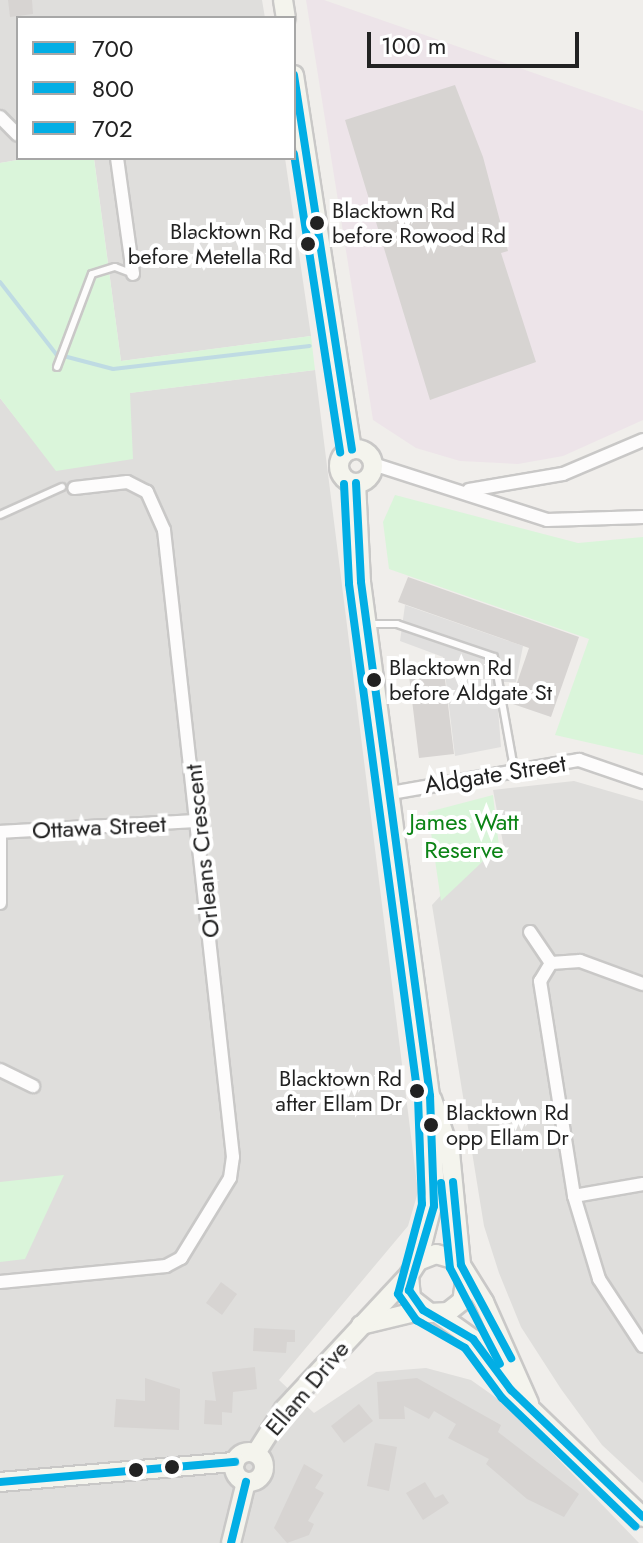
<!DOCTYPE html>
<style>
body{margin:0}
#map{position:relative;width:643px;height:1543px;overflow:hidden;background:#f0eeeb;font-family:Jost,sans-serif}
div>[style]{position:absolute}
.residential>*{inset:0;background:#dfdedc}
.industrial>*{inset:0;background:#ede4e9}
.park>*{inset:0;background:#daf5da}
.parking>*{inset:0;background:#e0dfde}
.stream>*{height:4px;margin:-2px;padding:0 2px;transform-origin:2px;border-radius:2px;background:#bfdbe3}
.building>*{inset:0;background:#d7d4d2}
.roads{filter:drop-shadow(2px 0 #c9c8c7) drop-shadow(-2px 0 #c9c8c7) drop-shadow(0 2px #c9c8c7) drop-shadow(0 -2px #c9c8c7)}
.lane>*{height:6px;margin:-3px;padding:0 3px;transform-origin:3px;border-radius:3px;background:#fdfcfc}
.street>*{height:12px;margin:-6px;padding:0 6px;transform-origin:6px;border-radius:6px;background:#fdfcfc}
.secondary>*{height:18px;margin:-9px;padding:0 9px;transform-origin:9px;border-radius:9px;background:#f4f4ed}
.secondary>.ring{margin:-9px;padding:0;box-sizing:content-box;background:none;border:18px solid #f4f4ed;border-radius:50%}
.bus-1>*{height:8px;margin:-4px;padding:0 4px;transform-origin:4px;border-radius:4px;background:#02aee5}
.bus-2>*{height:8px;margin:-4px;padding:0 4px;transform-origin:4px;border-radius:4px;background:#02aee5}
.bus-3>*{height:8px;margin:-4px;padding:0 4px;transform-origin:4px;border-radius:4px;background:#02aee5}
.dots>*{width:22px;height:22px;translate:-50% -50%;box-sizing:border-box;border:4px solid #fff;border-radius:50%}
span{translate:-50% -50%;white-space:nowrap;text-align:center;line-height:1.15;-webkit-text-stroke:8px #fff;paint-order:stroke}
.bus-label{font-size:22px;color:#222}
.left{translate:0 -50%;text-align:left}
.right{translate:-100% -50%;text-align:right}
.street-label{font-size:24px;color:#222}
.park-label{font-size:24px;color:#0c8416}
.legend{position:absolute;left:16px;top:16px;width:280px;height:144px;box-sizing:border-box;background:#fff;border:2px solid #a7a7a7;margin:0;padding:10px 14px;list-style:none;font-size:24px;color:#222}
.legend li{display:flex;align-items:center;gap:16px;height:40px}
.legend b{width:40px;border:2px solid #a7a7a7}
.scale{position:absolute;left:367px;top:32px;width:212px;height:36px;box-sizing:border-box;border:4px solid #222;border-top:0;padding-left:10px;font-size:24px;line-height:28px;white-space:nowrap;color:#222;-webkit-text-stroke:6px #fff;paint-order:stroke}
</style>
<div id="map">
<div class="residential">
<div style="clip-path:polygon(0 0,262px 0,265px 18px,18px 18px,18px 158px,29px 158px,0 163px)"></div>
<div style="clip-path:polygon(94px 158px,285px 158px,311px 336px,121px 361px)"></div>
<div style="clip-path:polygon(315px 370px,418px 1192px,408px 1226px,279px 1380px,314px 1413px,376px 1372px,426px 1368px,471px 1380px,505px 1404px,639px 1543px,0 1543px,0 398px,57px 470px,129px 393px)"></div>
<div style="clip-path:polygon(574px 781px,643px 801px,643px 1483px,602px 1445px,561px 1389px,521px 1327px,499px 1273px,484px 1226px,432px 905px,480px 853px,504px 848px,493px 790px)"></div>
</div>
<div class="industrial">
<div style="clip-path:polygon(306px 0,324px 0,643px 111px,643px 420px,563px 456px,518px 464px,460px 461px,416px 448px,373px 420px)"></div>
</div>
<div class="park">
<div style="clip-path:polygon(29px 158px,94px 159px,121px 361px,311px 336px,315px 370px,130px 393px,133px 459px,56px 471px,0 398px,0 163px)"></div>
<div style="clip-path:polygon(395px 495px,578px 543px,643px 537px,643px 755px,555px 735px,589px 639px,389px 569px,383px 522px)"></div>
<div style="clip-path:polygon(493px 795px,499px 846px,441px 901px,428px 812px)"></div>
<div style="clip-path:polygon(64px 1175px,25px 1259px,0 1262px,0 1182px)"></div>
</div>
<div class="parking">
<div style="clip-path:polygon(405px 605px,523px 646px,516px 682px,496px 682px,501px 747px,455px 756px,443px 657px,400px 641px)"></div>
</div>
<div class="stream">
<div style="left:0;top:282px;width:91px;rotate:52.1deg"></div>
<div style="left:56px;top:354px;width:59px;rotate:14.7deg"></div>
<div style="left:113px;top:369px;width:198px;rotate:-6.7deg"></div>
</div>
<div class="building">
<div style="clip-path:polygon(8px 0,32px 0,33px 14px,10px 17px)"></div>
<div style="clip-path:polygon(455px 85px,483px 157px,508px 251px,501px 253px,536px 362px,430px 400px,345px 120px)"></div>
<div style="clip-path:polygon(408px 577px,579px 637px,551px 717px,510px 703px,529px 648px,398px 602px)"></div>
<div style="clip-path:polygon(443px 663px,454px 754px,419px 758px,408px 667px)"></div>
<div style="clip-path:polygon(221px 1282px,237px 1294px,222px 1315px,206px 1303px)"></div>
<div style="clip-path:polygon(254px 1328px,295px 1330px,295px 1342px,287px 1342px,286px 1353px,253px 1351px)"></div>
<div style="clip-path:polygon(255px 1367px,257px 1389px,233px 1392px,232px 1413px,222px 1412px,222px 1425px,204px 1424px,205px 1400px,216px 1401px,212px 1372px)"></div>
<div style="clip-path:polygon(145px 1378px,180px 1389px,179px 1430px,114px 1427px,116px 1399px,145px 1401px)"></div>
<div style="clip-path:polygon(417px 1378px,501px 1425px,498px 1432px,579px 1494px,564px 1517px,527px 1499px,486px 1464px,489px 1459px,448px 1438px,456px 1424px,434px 1411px,429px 1419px,404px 1406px,405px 1419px,379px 1419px,377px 1382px)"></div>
<div style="clip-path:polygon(359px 1404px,373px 1421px,344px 1443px,331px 1426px)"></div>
<div style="clip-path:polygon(375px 1443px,397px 1447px,389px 1491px,367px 1486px)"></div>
<div style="clip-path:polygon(304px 1464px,323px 1475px,315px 1488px,324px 1493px,308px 1521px,314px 1524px,309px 1535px,287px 1543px,274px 1528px)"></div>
<div style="clip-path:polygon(425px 1482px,435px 1498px,443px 1494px,449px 1503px,423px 1520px,406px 1493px)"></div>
</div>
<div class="roads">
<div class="lane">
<div style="left:57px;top:367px;width:99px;rotate:-69.4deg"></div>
<div style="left:92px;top:274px;width:24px;rotate:-17deg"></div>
<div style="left:115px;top:267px;width:19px;rotate:21deg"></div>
<div style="left:0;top:515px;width:68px;rotate:-24.3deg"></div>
<div style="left:369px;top:624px;width:28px"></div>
<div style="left:397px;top:624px;width:102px;rotate:18.8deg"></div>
<div style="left:494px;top:657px;width:113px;rotate:79.8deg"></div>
</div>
<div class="street">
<div style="left:0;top:117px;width:25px;rotate:45deg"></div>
<div style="left:117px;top:158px;width:117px;rotate:82.1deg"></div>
<div style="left:373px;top:464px;width:183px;rotate:17.8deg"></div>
<div style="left:547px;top:520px;width:96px;rotate:-1.8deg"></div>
<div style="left:469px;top:490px;width:95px;rotate:-9.7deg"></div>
<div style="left:563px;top:474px;width:87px;rotate:-23deg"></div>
<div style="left:391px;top:793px;width:191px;rotate:-10deg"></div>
<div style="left:579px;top:760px;width:68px;rotate:19deg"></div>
<div style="left:0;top:832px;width:199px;rotate:-3.2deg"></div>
<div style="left:0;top:832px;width:71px;rotate:90deg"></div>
<div style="left:530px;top:932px;width:37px;rotate:56deg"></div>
<div style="left:551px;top:963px;width:21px;rotate:121deg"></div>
<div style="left:540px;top:981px;width:218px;rotate:81deg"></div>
<div style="left:574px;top:1196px;width:87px;rotate:73.2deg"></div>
<div style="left:599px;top:1279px;width:80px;rotate:56.7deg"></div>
<div style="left:551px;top:963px;width:29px;rotate:-4deg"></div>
<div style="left:580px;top:961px;width:67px;rotate:20.1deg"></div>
<div style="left:0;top:1070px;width:37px;rotate:26deg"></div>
<div style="left:574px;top:1196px;width:70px;rotate:-9.9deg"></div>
<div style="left:0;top:1282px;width:167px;rotate:-5.5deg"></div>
<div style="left:166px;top:1266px;width:17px;rotate:-28deg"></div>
<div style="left:181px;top:1258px;width:94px;rotate:-58.5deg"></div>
<div style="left:230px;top:1178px;width:21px;rotate:-82deg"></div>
<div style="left:233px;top:1157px;width:631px;rotate:-96.28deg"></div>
<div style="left:164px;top:530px;width:42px;rotate:-114.1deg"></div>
<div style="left:147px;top:492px;width:22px;rotate:-153deg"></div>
<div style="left:127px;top:482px;width:53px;rotate:173.5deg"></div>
</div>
<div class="secondary">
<div style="left:283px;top:0;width:18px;rotate:81deg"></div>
<div style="left:294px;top:75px;width:379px;rotate:81.2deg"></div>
<div class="ring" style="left:339px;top:449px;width:16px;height:16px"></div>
<div style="left:356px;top:483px;width:99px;rotate:87.1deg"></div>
<div style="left:361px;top:582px;width:519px;rotate:82.35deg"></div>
<div style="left:430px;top:1096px;width:98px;rotate:87.1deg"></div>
<div style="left:435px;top:1194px;width:69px;rotate:104.2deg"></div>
<div style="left:432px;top:1099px;width:56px;rotate:71.2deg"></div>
<div style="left:450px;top:1152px;width:114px;rotate:84.4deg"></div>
<div style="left:466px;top:1274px;width:27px;rotate:98deg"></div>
<div style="left:462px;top:1301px;width:18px;rotate:142deg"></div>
<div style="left:448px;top:1312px;width:18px;rotate:177deg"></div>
<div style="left:430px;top:1313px;width:24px;rotate:-142deg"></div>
<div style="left:411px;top:1298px;width:23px;rotate:-95deg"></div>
<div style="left:409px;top:1275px;width:17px;rotate:-57deg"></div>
<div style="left:418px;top:1261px;width:19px;rotate:-21deg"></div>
<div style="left:436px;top:1254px;width:19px;rotate:16deg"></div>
<div style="left:454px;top:1259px;width:9px;rotate:41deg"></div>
<div style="left:461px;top:1265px;width:44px;rotate:58.1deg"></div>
<div style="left:484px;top:1302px;width:111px;rotate:66deg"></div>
<div style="left:438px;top:1314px;width:43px;rotate:35.5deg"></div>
<div style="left:473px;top:1339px;width:64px;rotate:53.3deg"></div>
<div style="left:511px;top:1390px;width:183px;rotate:43.9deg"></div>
<div style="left:361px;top:1325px;width:64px;rotate:-13.6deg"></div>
<div class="ring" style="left:234px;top:1452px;width:12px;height:12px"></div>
<div style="left:256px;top:1453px;width:52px;rotate:-57.5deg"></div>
<div style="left:284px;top:1409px;width:183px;rotate:-47deg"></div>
<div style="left:0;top:1482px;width:236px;rotate:-4.9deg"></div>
<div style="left:231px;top:1543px;width:63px;rotate:-76.2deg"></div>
</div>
</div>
<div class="bus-1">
<div style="left:294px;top:75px;width:379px;rotate:81.2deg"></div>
<div style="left:356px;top:483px;width:99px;rotate:87.1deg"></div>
<div style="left:361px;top:582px;width:519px;rotate:82.35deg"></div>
<div style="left:430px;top:1096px;width:110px;rotate:87.9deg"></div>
<div style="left:434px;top:1206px;width:88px;rotate:106.6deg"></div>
<div style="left:409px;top:1290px;width:24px;rotate:55deg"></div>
<div style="left:423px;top:1310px;width:58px;rotate:30.1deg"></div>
<div style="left:473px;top:1339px;width:64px;rotate:53.3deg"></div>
<div style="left:511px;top:1390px;width:183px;rotate:43.9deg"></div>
<div style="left:453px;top:1182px;width:83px;rotate:84.5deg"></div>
<div style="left:461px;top:1265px;width:106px;rotate:61.7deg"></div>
</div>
<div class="bus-2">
<div style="left:294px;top:154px;width:302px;rotate:81.2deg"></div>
<div style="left:344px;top:484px;width:100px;rotate:87.1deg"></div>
<div style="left:349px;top:584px;width:518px;rotate:82.34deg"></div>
<div style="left:418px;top:1097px;width:107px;rotate:87.9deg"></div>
<div style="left:422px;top:1204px;width:93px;rotate:104.9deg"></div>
<div style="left:398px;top:1294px;width:32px;rotate:55deg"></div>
<div style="left:416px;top:1320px;width:56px;rotate:29.7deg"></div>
<div style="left:465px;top:1348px;width:62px;rotate:53.5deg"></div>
<div style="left:502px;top:1398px;width:185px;rotate:43.9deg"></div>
<div style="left:441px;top:1183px;width:85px;rotate:84deg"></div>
<div style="left:450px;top:1268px;width:108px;rotate:62.5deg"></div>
</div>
<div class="bus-3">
<div style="left:0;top:1482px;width:236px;rotate:-4.9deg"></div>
<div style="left:231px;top:1543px;width:63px;rotate:-76.2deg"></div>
</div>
<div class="dots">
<div style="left:317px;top:223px;background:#222"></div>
<div style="left:308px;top:244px;background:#222"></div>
<div style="left:374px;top:680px;background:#222"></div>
<div style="left:417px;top:1091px;background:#222"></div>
<div style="left:431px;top:1125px;background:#222"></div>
<div style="left:172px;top:1467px;background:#222"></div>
<div style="left:136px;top:1470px;background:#222"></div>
</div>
<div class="bus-label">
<span class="left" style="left:332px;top:223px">Blacktown Rd<br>before Rowood Rd</span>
<span class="right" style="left:293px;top:244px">Blacktown Rd<br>before Metella Rd</span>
<span class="left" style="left:389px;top:680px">Blacktown Rd<br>before Aldgate St</span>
<span class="right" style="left:402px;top:1091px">Blacktown Rd<br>after Ellam Dr</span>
<span class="left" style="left:446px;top:1125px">Blacktown Rd<br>opp Ellam Dr</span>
</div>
<div class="street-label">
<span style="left:495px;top:774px;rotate:-9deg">Aldgate Street</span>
<span style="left:99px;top:827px;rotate:-3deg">Ottawa Street</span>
<span style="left:202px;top:851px;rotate:-96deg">Orleans Crescent</span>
<span style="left:307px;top:1388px;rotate:-50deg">Ellam Drive</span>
</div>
<div class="park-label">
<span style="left:464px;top:836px">James Watt<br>Reserve</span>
</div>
<ul class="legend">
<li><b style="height:10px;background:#02aee5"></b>700</li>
<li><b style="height:10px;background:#02aee5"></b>800</li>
<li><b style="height:10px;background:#02aee5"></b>702</li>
</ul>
<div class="scale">100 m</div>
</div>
